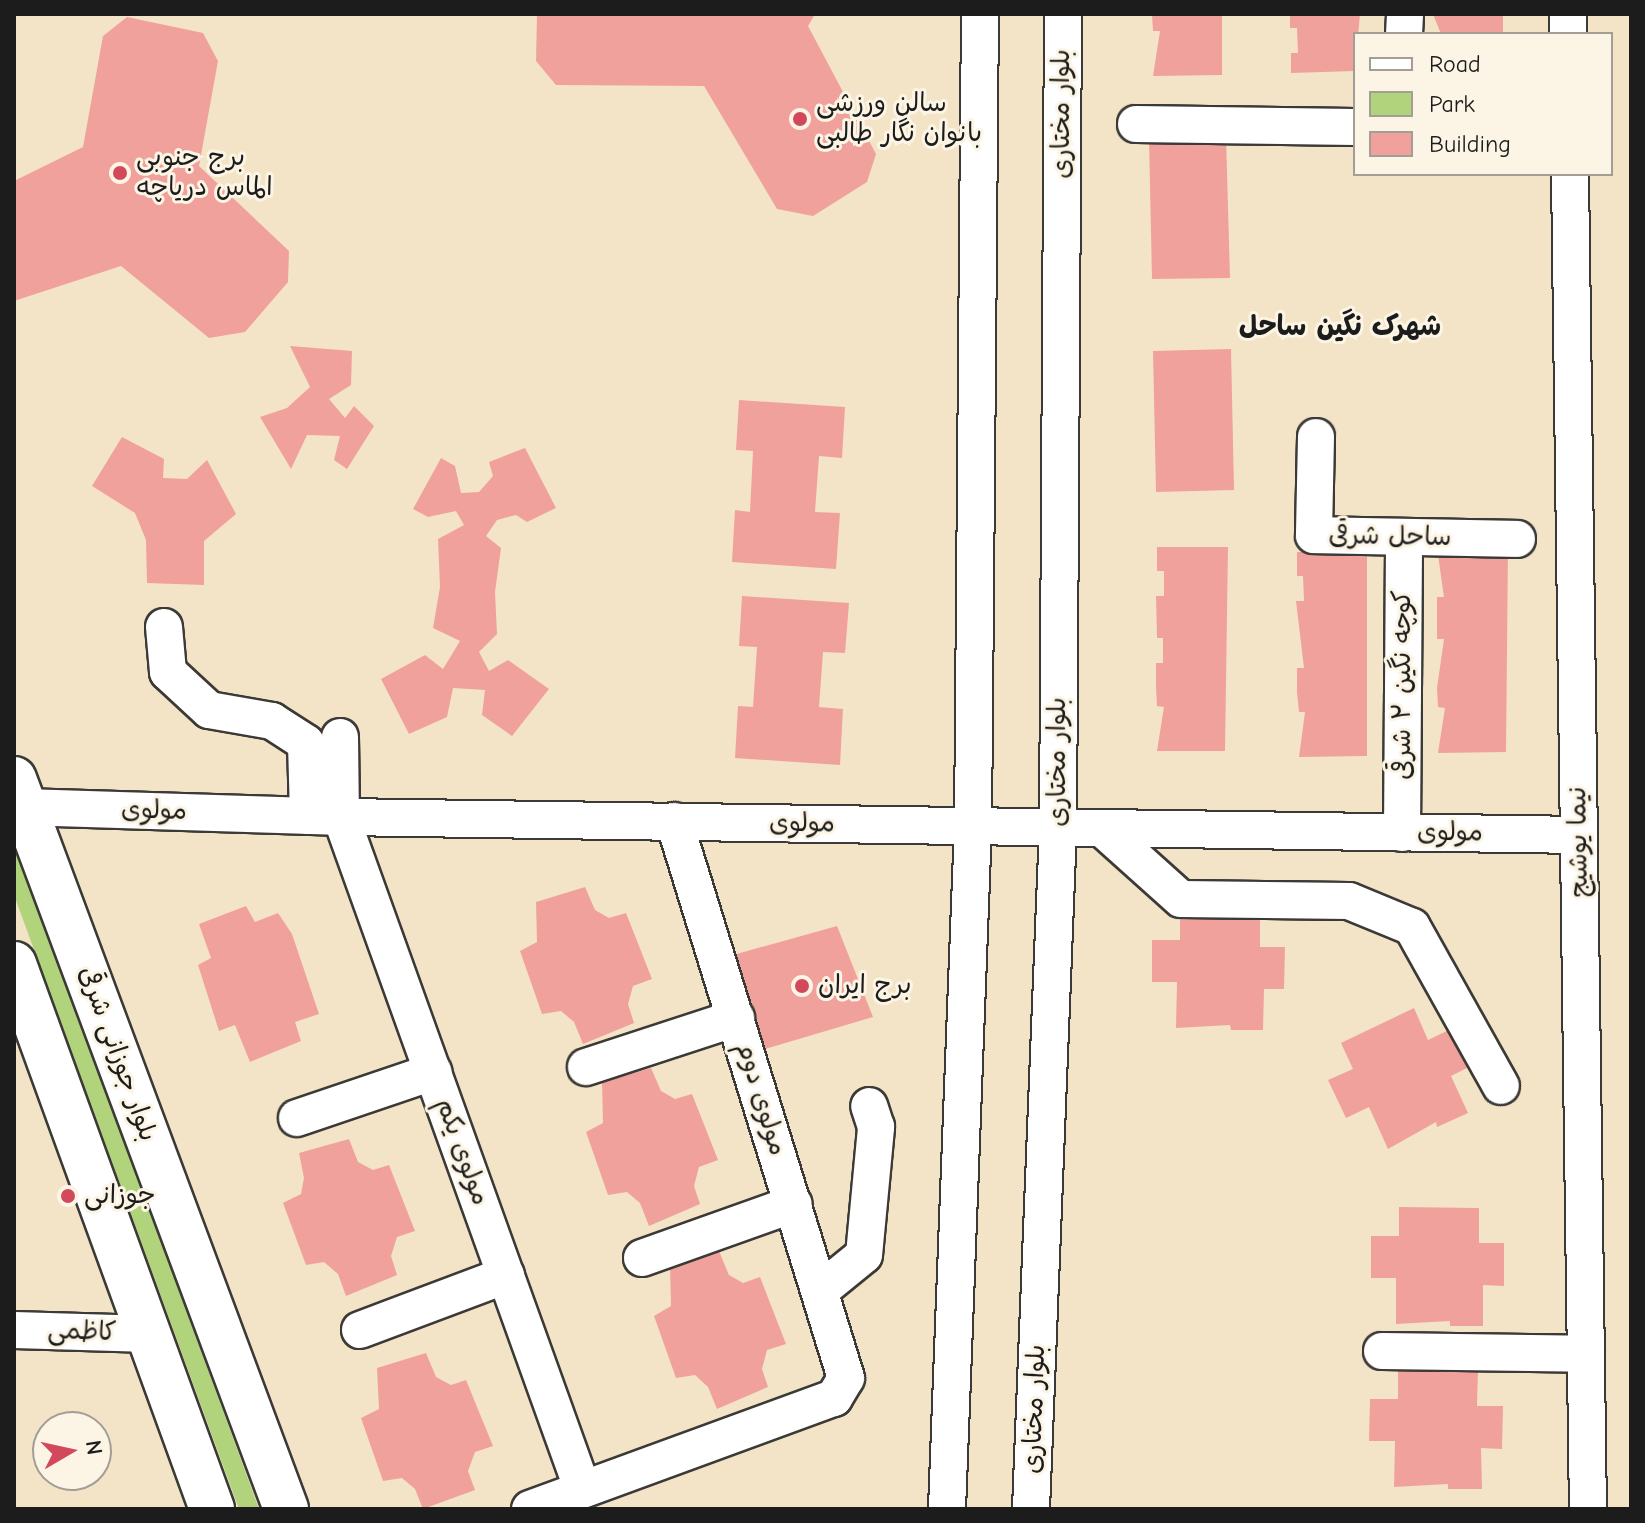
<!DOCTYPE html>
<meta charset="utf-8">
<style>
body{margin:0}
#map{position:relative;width:1645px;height:1523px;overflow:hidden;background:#f3e4c7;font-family:"Comic Neue","Playpen Sans Arabic",sans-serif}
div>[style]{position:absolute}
.green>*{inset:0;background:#b0d37c}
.building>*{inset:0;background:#f1a19c}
.roads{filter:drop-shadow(2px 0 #3c3a36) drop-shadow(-2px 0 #3c3a36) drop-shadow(0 2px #3c3a36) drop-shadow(0 -2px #3c3a36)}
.street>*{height:36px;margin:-18px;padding:0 18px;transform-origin:18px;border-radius:18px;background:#fff}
.secondary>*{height:44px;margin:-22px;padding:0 22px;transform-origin:22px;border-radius:22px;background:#fff}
.dots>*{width:22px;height:22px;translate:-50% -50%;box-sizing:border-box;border:4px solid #fcf5e5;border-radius:50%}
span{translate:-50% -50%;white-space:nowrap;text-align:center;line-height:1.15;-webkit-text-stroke:6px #fcf5e5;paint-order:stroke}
.poi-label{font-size:26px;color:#1c1c1c}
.left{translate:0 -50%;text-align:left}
.street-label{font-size:26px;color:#1c1c1c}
.neighbourhood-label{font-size:28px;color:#1c1c1c;font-weight:700}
.frame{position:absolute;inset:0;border:16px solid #1c1c1c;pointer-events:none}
.legend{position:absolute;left:1353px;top:32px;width:260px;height:144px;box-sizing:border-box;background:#fcf5e5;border:2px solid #a29e95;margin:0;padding:10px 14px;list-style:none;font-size:24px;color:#1c1c1c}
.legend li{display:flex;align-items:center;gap:16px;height:40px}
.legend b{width:40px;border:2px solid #a29e95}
.north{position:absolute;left:32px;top:1411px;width:80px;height:80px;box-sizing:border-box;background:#fcf5e5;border:2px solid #a29e95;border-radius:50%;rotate:81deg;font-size:22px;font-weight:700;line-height:32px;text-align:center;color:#1c1c1c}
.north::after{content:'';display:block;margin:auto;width:28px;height:36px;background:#d1495b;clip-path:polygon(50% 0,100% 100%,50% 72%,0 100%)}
</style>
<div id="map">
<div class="green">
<div style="clip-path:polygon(14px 843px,165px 1252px,259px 1509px,239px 1509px,14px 895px)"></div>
</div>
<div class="building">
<div style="clip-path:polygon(537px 14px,815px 14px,808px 26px,876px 154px,867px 182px,813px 216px,777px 209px,704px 86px,556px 85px,536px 61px)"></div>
<div style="clip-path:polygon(1152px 14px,1222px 14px,1222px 75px,1153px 76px,1160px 31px,1153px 31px)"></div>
<div style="clip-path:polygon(1290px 14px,1360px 14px,1355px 71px,1291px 73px,1291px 53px,1298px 53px,1297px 28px,1290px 28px)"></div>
<div style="clip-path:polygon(1433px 14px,1503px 14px,1503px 34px,1441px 34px)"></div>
<div style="clip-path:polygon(127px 17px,203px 33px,218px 61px,199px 166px,289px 251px,288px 282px,245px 332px,209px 338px,121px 266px,14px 301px,14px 181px,83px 147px,103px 36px)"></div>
<div style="clip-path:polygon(1226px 136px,1230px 278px,1152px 279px,1149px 138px)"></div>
<div style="clip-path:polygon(290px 346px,352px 351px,351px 385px,329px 399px,345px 418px,354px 406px,374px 426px,347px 469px,334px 460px,340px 436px,307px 435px,291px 469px,260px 417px,287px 408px,310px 387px)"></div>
<div style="clip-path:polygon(1231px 349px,1234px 490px,1156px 492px,1153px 351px)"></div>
<div style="clip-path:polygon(739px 400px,845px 407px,842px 458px,819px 456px,815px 512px,840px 513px,836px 569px,732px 562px,735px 510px,750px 512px,753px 451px,736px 450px)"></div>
<div style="clip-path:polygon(122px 437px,164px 459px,163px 478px,187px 479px,207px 460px,236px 514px,204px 541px,204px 585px,147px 583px,146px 540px,135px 513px,92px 486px)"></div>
<div style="clip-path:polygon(525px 448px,556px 508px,527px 522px,516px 515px,497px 520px,486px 536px,501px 548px,495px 592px,497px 634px,479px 652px,489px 671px,508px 660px,549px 689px,512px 736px,482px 715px,485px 690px,453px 688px,447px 717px,409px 734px,381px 679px,425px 655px,443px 669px,460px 641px,433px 628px,440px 587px,438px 539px,464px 525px,456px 511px,428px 517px,413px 509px,441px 458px,455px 466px,461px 493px,479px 492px,493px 476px,489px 462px)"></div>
<div style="clip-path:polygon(1157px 547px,1228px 547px,1225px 751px,1157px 751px,1164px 707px,1157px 706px,1156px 687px,1156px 663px,1163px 663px,1163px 638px,1157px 638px,1156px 596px,1164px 596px,1164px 571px,1157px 571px)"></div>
<div style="clip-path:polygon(1437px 548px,1508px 548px,1506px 752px,1438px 753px,1445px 708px,1438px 707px,1437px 688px,1444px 639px,1437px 639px,1437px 597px,1444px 597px)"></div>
<div style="clip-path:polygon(1297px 552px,1367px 552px,1367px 756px,1299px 757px,1305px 712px,1299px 712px,1297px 692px,1297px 668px,1304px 668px,1296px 601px,1304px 601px,1303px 576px,1297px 576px)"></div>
<div style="clip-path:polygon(742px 596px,849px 603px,845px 653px,823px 652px,819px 707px,843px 709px,840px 765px,735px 758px,738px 706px,753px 707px,757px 647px,739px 646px)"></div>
<div style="clip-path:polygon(585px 887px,595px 910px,609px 918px,626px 913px,652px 979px,633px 986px,628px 1004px,634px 1023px,583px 1044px,574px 1022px,561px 1011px,542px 1014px,520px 951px,537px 942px,536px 902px)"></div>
<div style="clip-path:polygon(246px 906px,255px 922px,278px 913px,292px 934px,319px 1014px,295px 1022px,301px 1041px,250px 1062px,235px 1025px,219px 1031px,198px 965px,211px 958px,199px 924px)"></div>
<div style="clip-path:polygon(1180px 911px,1260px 912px,1260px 947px,1285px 947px,1284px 989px,1264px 989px,1263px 1030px,1231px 1030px,1230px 1025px,1176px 1028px,1177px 982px,1152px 982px,1152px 940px,1180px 940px)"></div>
<div style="clip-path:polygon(837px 926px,873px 1017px,765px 1049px,733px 955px)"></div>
<div style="clip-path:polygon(1414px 1008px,1428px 1040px,1451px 1029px,1469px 1067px,1451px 1076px,1468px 1113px,1437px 1127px,1436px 1122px,1388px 1149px,1369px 1107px,1346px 1118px,1328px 1080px,1353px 1069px,1341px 1043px)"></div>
<div style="clip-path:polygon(651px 1068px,661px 1091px,675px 1099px,692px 1094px,718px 1160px,699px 1167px,694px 1186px,700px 1204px,649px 1226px,640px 1203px,627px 1192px,608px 1195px,586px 1132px,603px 1123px,602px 1082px)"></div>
<div style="clip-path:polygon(349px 1139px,358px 1162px,373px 1170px,389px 1165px,415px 1231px,397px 1237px,391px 1256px,397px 1275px,346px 1296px,338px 1274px,324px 1262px,306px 1265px,283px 1203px,301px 1194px,304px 1178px,299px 1153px)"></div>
<div style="clip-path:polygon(1399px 1207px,1479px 1208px,1479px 1243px,1504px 1243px,1504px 1286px,1483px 1285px,1483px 1326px,1450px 1326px,1450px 1321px,1396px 1324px,1396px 1278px,1371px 1278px,1371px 1236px,1399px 1236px)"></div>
<div style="clip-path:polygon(719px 1251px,729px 1275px,743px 1283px,760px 1277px,786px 1344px,767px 1350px,762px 1369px,768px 1387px,717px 1409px,708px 1387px,695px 1375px,676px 1378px,654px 1316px,671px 1306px,670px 1266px)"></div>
<div style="clip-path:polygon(426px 1353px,436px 1377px,451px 1385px,466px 1380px,493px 1446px,475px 1452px,468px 1471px,475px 1490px,423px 1509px,415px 1489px,402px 1478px,383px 1481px,361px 1418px,379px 1409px,377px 1368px)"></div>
<div style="clip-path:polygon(1398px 1371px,1478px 1371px,1477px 1406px,1503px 1406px,1502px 1449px,1481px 1448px,1482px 1489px,1448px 1489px,1448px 1484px,1394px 1487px,1395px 1441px,1369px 1441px,1370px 1399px,1398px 1399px)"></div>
</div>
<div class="roads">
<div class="street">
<div style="left:1568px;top:14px;width:20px;rotate:90deg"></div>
<div style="left:1404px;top:34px;width:20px;rotate:-87deg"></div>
<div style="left:1136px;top:124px;width:219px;rotate:0.8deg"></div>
<div style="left:1570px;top:174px;width:1335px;rotate:89.23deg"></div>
<div style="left:1316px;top:437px;width:98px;rotate:91.2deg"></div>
<div style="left:1314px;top:535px;width:203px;rotate:1.1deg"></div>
<div style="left:164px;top:627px;width:45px;rotate:84.9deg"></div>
<div style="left:168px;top:672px;width:56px;rotate:42.8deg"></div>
<div style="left:209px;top:710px;width:64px;rotate:9.9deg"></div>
<div style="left:272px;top:721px;width:40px;rotate:32.9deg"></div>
<div style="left:306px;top:743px;width:73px;rotate:88.4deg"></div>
<div style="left:340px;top:737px;width:80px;rotate:89.3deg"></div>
<div style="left:341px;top:817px;width:713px;rotate:70.24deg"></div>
<div style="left:25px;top:807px;width:316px;rotate:1.8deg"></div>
<div style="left:341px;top:817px;width:1238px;rotate:0.83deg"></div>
<div style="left:1104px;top:830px;width:103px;rotate:41.9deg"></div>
<div style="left:1181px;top:899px;width:168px;rotate:0.7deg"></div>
<div style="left:1349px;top:901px;width:68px;rotate:22.4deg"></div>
<div style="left:1412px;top:927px;width:182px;rotate:60.8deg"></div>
<div style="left:1402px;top:833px;width:295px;rotate:-89.6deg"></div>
<div style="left:586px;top:1067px;width:158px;rotate:-18.1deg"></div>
<div style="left:297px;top:1118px;width:144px;rotate:-18.7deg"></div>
<div style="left:642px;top:1258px;width:161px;rotate:-19.6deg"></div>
<div style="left:821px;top:1290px;width:55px;rotate:-39.1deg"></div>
<div style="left:864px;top:1255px;width:129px;rotate:-84.6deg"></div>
<div style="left:876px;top:1127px;width:22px;rotate:-108deg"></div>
<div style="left:14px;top:1330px;width:136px;rotate:1.7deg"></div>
<div style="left:360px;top:1330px;width:156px;rotate:-20.6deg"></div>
<div style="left:1382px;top:1351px;width:204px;rotate:0.8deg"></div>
<div style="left:530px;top:1509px;width:324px;rotate:-20.1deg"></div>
<div style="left:834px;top:1398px;width:23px;rotate:-59deg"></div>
<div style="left:846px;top:1378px;width:583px;rotate:-107.16deg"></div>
<div style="left:947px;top:1509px;width:682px;rotate:-87.82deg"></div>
<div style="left:973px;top:827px;width:813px;rotate:-89.51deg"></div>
<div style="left:1031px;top:1509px;width:681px;rotate:-87.73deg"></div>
<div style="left:1058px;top:829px;width:815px;rotate:-89.65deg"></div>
</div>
<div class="secondary">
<div style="left:14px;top:779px;width:779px;rotate:69.56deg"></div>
<div style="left:14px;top:964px;width:580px;rotate:70.03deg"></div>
</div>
</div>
<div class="dots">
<div style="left:800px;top:119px;background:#d1495b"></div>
<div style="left:120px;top:173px;background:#d1495b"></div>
<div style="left:802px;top:986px;background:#d1495b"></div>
<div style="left:68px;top:1196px;background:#d1495b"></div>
</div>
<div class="poi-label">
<span class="left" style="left:816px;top:119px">سالن ورزشی<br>بانوان نگار طالبی</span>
<span class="left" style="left:136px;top:173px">برج جنوبی<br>الماس دریاچه</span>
<span class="left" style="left:818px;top:986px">برج ایران</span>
<span class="left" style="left:84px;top:1196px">جوزانی</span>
</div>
<div class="street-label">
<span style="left:1062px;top:114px;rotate:-90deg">بلوار مختاری</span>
<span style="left:1390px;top:537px;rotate:1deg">ساحل شرقی</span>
<span style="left:1403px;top:685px;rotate:-90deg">کوچه نگین ۲ شرقی</span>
<span style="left:1058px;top:762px;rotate:-90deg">بلوار مختاری</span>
<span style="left:154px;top:811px;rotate:2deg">مولوی</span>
<span style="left:802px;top:824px;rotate:1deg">مولوی</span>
<span style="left:1450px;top:833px;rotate:1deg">مولوی</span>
<span style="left:1579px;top:842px;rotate:-91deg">نیما یوشیج</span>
<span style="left:117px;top:1054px;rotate:70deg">بلوار جوزانی شرقی</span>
<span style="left:761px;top:1099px;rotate:73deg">مولوی دوم</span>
<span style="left:462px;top:1152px;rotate:70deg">مولوی یکم</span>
<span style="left:82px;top:1332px;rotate:2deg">کاظمی</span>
<span style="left:1035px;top:1409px;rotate:-88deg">بلوار مختاری</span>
</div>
<div class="neighbourhood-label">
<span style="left:1340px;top:326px">شهرک نگین ساحل</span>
</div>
<div class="frame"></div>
<ul class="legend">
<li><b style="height:10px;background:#fff"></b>Road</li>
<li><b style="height:22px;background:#b0d37c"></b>Park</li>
<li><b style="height:22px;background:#f1a19c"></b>Building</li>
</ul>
<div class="north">N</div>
</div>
